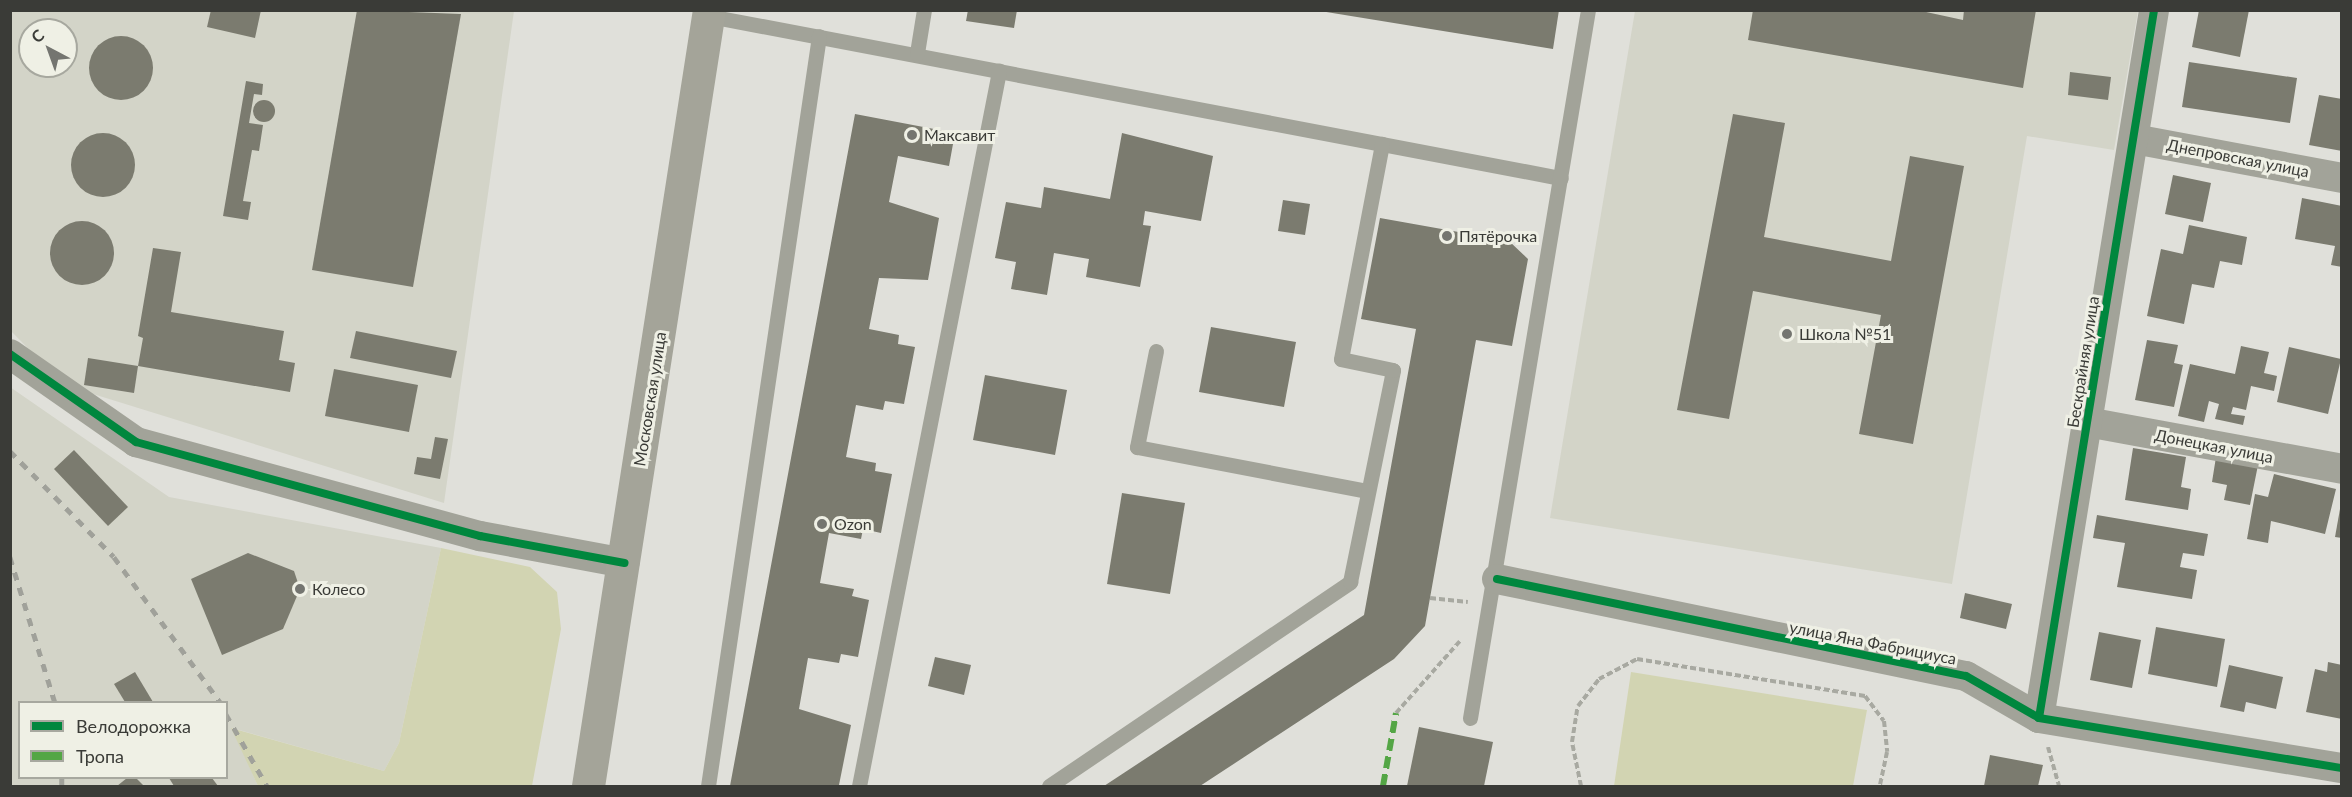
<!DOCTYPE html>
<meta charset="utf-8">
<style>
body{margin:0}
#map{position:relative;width:2352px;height:797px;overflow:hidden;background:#e0e0da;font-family:Lato,sans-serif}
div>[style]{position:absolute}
.built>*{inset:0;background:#d3d4c8}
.green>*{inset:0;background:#d2d4b2}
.building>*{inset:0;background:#7b7b6f}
.round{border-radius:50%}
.path>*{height:4px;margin-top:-2px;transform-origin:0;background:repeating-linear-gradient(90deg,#a8a9a1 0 6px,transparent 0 9px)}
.service>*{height:15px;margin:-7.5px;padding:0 7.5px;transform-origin:7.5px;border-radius:7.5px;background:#a2a399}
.minor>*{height:30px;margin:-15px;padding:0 15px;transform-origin:15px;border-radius:15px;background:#a2a399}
.primary>*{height:33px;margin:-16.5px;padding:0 16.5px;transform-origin:16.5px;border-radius:16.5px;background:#a4a499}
.rail>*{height:4.5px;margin-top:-2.25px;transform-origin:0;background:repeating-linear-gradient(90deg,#a0a19a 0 8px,transparent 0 16px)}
.quiet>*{height:6px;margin-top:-3px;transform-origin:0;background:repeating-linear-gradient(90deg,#54a645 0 12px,transparent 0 18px)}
.cycleway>*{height:8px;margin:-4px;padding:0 4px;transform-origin:4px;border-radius:4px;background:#00873e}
.dots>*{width:16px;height:16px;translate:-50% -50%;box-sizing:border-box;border:3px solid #eff0e5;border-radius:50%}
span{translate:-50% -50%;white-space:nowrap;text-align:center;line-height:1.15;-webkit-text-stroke:6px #eff0e5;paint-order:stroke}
.poi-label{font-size:16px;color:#3a3b37}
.left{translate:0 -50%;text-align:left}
.street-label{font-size:16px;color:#3a3b37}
.frame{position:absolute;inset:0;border:12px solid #3a3b37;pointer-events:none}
.legend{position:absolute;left:18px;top:701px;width:210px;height:78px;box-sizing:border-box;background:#eff0e5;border:2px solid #a7a89f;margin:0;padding:8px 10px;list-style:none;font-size:18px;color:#3a3b37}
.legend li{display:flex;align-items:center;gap:12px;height:30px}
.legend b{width:30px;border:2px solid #a7a89f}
.north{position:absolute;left:18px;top:18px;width:60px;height:60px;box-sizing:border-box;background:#eff0e5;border:2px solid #a7a89f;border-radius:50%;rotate:319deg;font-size:16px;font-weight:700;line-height:24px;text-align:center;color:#3a3b37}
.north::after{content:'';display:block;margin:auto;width:21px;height:27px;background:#747570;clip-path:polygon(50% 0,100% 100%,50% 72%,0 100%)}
</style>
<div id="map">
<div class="built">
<div style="clip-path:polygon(evenodd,10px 11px,514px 11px,444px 503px,64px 385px,11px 331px,10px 11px,30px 30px,66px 30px,66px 66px,30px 66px,30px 30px)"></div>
<div style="clip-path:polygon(1635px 11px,2138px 11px,2114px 150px,2027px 136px,1952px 584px,1550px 518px)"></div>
<div style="clip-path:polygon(evenodd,10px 387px,169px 497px,441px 548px,399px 743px,384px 771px,232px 728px,258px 786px,11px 786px,10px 387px,20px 702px,226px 702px,226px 778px,20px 778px,20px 702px)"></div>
</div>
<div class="green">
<div style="clip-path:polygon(441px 548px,530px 567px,557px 592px,561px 629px,532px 786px,258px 786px,231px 728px,384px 771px,399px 743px)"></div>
<div style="clip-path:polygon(1631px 672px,1867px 710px,1853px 786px,1614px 786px)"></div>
</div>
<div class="building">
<div style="clip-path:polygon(211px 10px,261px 10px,255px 38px,207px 27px)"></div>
<div style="clip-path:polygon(357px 10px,461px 14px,413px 287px,312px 270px)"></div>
<div style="clip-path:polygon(968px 10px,1017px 10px,1014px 28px,966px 21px)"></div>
<div style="clip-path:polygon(1314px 10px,1559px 10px,1553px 49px)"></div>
<div style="clip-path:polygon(1753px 10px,1917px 10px,1963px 20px,1964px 10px,2036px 10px,2023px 88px,1748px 40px)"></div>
<div style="clip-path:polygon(2199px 10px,2249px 10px,2240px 57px,2192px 47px)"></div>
<div class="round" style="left:89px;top:36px;width:64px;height:64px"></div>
<div style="clip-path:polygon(2189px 62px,2297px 78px,2290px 123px,2182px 107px)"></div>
<div style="clip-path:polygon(2070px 72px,2111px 77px,2108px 100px,2068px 95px)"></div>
<div style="clip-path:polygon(246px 81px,263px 84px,262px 95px,254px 94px,249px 123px,263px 125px,259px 151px,252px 150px,243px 201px,251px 202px,248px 220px,223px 216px)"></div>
<div style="clip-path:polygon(2319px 95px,2342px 99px,2342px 151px,2309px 145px)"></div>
<div class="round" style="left:253px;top:100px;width:22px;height:22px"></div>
<div style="clip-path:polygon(855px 114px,955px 133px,949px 166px,898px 156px,889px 202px,939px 218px,928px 280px,879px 278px,869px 329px,899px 335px,898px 344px,915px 347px,904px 404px,885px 401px,883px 410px,856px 405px,846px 457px,876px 463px,875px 471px,892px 474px,881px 533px,863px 529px,861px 539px,829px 533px,820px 583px,854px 589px,852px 596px,869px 600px,858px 657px,841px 654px,839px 663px,808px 658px,799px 709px,851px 725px,839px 785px,730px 786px)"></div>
<div style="clip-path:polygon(1733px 114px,1785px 123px,1764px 237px,1891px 261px,1910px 156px,1964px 166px,1913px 444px,1859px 434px,1881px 315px,1753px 291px,1729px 419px,1677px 410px)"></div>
<div class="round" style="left:71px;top:133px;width:64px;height:64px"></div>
<div style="clip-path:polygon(1122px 133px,1213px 156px,1201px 221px,1145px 211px,1143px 225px,1151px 226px,1140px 287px,1086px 277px,1089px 259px,1054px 253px,1047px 295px,1011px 289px,1016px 262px,995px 258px,1006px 202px,1041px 208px,1044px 187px,1110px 199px)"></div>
<div style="clip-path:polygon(2173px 175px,2211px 183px,2203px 222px,2165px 214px)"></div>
<div style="clip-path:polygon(2302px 198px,2342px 206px,2342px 267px,2331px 265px,2335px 246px,2295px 239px)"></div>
<div style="clip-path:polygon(1283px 200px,1310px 204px,1305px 235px,1278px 231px)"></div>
<div style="clip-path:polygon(1380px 218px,1509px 241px,1528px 259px,1512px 346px,1476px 340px,1425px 626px,1394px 659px,1200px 786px,1104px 786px,1364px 615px,1416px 329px,1361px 319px)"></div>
<div class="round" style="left:50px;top:221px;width:64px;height:64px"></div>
<div style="clip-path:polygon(2189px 225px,2247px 237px,2242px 265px,2220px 261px,2214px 288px,2192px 284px,2184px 324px,2147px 316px,2161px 249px,2183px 254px)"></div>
<div style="clip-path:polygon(153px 248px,181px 252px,171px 312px,284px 331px,279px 360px,295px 363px,290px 392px,138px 366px,143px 338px,138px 336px)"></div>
<div style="clip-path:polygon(1211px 327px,1296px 342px,1284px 407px,1199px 392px)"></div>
<div style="clip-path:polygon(356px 331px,457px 351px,451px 378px,350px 358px)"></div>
<div style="clip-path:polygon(2147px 340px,2178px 345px,2174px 363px,2183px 365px,2174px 407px,2135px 400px)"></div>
<div style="clip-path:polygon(2241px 346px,2269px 352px,2264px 373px,2277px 376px,2274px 391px,2251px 386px,2246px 410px,2233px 407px,2231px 414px,2245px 416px,2243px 425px,2215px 419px,2219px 404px,2209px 401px,2204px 422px,2178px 416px,2190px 364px,2235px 374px)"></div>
<div style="clip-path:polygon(2289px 347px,2341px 359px,2328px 414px,2277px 402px)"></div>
<div style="clip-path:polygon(88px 358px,138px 366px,134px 393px,84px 385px)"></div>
<div style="clip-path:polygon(334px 369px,418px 385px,409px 432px,325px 416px)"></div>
<div style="clip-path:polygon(985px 375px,1067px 390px,1055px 455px,973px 440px)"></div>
<div style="clip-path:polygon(435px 437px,448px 439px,440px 479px,414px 474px,417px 457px,431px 459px)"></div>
<div style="clip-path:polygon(2133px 448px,2186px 457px,2181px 487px,2191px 489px,2188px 510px,2125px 500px)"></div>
<div style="clip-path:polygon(74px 450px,128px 507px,108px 526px,54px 469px)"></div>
<div style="clip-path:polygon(2216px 457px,2258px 465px,2250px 505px,2224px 500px,2227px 485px,2212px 482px)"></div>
<div style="clip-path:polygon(2274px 474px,2336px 489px,2325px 534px,2271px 521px,2268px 543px,2247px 539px,2255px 494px,2268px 497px)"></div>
<div style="clip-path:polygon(1122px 493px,1185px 503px,1170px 594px,1107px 584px)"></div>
<div style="clip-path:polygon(2340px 509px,2342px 509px,2342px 538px,2335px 537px)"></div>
<div style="clip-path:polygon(2097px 515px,2208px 534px,2204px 556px,2183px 553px,2180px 567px,2197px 570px,2192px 599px,2117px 587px,2125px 543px,2093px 538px)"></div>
<div style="clip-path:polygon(248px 553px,294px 571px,300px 589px,283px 629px,222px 655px,191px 579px)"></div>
<div style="clip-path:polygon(1965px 593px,2012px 604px,2006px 629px,1960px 618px)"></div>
<div style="clip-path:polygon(2156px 627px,2225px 639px,2217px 687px,2148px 674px)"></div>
<div style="clip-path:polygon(2099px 632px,2141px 640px,2132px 688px,2090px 680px)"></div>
<div style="clip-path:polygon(935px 657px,971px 665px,964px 695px,928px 686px)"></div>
<div style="clip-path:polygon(2328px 662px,2342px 665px,2342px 719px,2306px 712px,2315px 669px,2327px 672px)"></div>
<div style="clip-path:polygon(2229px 665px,2283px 677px,2276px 709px,2246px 702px,2244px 712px,2220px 707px)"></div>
<div style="clip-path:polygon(135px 672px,153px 702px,125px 702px,114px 684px)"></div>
<div style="clip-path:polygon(1419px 727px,1493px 742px,1484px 786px,1407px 786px)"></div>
<div style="clip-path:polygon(1990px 755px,2043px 765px,2038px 786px,1984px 786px)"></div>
<div style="clip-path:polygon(127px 778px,136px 778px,144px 786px,117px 786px)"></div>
<div style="clip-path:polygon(169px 778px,212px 778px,218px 786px,174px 786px)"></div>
</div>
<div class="path">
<div style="left:1430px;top:598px;width:38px;rotate:6deg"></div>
<div style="left:1396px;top:713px;width:96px;rotate:-48.4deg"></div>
<div style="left:2048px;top:747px;width:41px;rotate:74.2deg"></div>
<div style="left:1581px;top:786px;width:45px;rotate:-101.6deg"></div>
<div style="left:1572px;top:742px;width:36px;rotate:-81deg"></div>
<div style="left:1578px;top:706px;width:34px;rotate:-52deg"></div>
<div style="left:1599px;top:679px;width:43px;rotate:-27.8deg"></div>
<div style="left:1637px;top:659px;width:231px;rotate:9.2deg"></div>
<div style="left:1865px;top:696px;width:31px;rotate:53deg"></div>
<div style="left:1884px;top:721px;width:31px;rotate:84deg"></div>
<div style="left:1887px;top:752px;width:35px;rotate:102deg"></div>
</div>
<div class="service">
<div style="left:709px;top:16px;width:867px;rotate:10.77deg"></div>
<div style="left:917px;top:53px;width:44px;rotate:-80.8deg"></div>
<div style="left:1156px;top:351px;width:98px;rotate:101.2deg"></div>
<div style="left:1137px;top:447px;width:235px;rotate:10.8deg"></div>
<div style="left:1470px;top:718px;width:718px;rotate:-80.54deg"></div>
<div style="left:708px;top:786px;width:758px;rotate:-81.58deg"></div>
<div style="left:859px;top:786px;width:729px;rotate:-78.92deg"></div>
<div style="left:1049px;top:786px;width:364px;rotate:-34.1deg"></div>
<div style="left:1350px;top:582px;width:216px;rotate:-78.5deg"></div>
<div style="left:1393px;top:370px;width:53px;rotate:-168.1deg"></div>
<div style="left:1341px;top:359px;width:219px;rotate:-79.2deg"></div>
</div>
<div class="minor">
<div style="left:2134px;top:139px;width:212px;rotate:10.6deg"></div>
<div style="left:10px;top:354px;width:154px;rotate:34.9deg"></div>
<div style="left:136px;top:442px;width:357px;rotate:15.3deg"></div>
<div style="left:480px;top:536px;width:147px;rotate:10.6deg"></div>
<div style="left:2087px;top:422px;width:259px;rotate:10.4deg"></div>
<div style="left:1497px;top:579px;width:479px;rotate:11.7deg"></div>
<div style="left:1966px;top:676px;width:84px;rotate:29.9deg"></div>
<div style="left:2039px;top:718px;width:307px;rotate:9.4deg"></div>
<div style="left:2039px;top:718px;width:717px;rotate:-80.77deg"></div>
</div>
<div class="primary">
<div style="left:588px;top:786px;width:785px;rotate:-81.14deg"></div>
</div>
<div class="rail">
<div style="left:10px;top:451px;width:148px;rotate:45.5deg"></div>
<div style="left:114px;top:557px;width:180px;rotate:53.8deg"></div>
<div style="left:10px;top:557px;width:152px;rotate:72.8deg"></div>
<div style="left:226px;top:714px;width:83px;rotate:60.3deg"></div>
<div style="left:62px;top:778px;width:8px;rotate:90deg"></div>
</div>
<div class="quiet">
<div style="left:1383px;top:786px;width:74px;rotate:-79.9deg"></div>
</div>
<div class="cycleway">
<div style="left:10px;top:354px;width:154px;rotate:34.9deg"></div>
<div style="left:136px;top:442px;width:357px;rotate:15.3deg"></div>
<div style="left:480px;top:536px;width:147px;rotate:10.6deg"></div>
<div style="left:1497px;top:579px;width:479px;rotate:11.7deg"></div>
<div style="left:1966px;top:676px;width:84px;rotate:29.9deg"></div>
<div style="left:2039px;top:718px;width:307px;rotate:9.4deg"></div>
<div style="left:2039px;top:718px;width:717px;rotate:-80.77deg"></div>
</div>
<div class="dots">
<div style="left:912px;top:135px;background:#747570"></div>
<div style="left:1447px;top:236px;background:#747570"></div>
<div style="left:1787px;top:334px;background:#747570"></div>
<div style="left:822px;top:524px;background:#747570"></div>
<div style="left:300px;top:589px;background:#747570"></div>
</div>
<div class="poi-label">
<span class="left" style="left:924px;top:135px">Максавит</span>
<span class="left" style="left:1459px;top:236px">Пятёрочка</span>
<span class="left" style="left:1799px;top:334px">Школа №51</span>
<span class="left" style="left:834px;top:524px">Ozon</span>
<span class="left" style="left:312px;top:589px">Колесо</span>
</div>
<div class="street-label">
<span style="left:2238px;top:158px;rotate:11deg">Днепровская улица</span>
<span style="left:2083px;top:362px;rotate:-81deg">Бескрайняя улица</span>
<span style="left:650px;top:399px;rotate:-81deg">Московская улица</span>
<span style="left:2214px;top:446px;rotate:11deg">Донецкая улица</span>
<span style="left:1873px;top:643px;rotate:11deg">улица Яна Фабрициуса</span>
</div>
<div class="frame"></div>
<ul class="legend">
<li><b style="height:8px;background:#00873e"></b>Велодорожка</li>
<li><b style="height:8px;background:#54a645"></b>Тропа</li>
</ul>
<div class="north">С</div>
</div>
